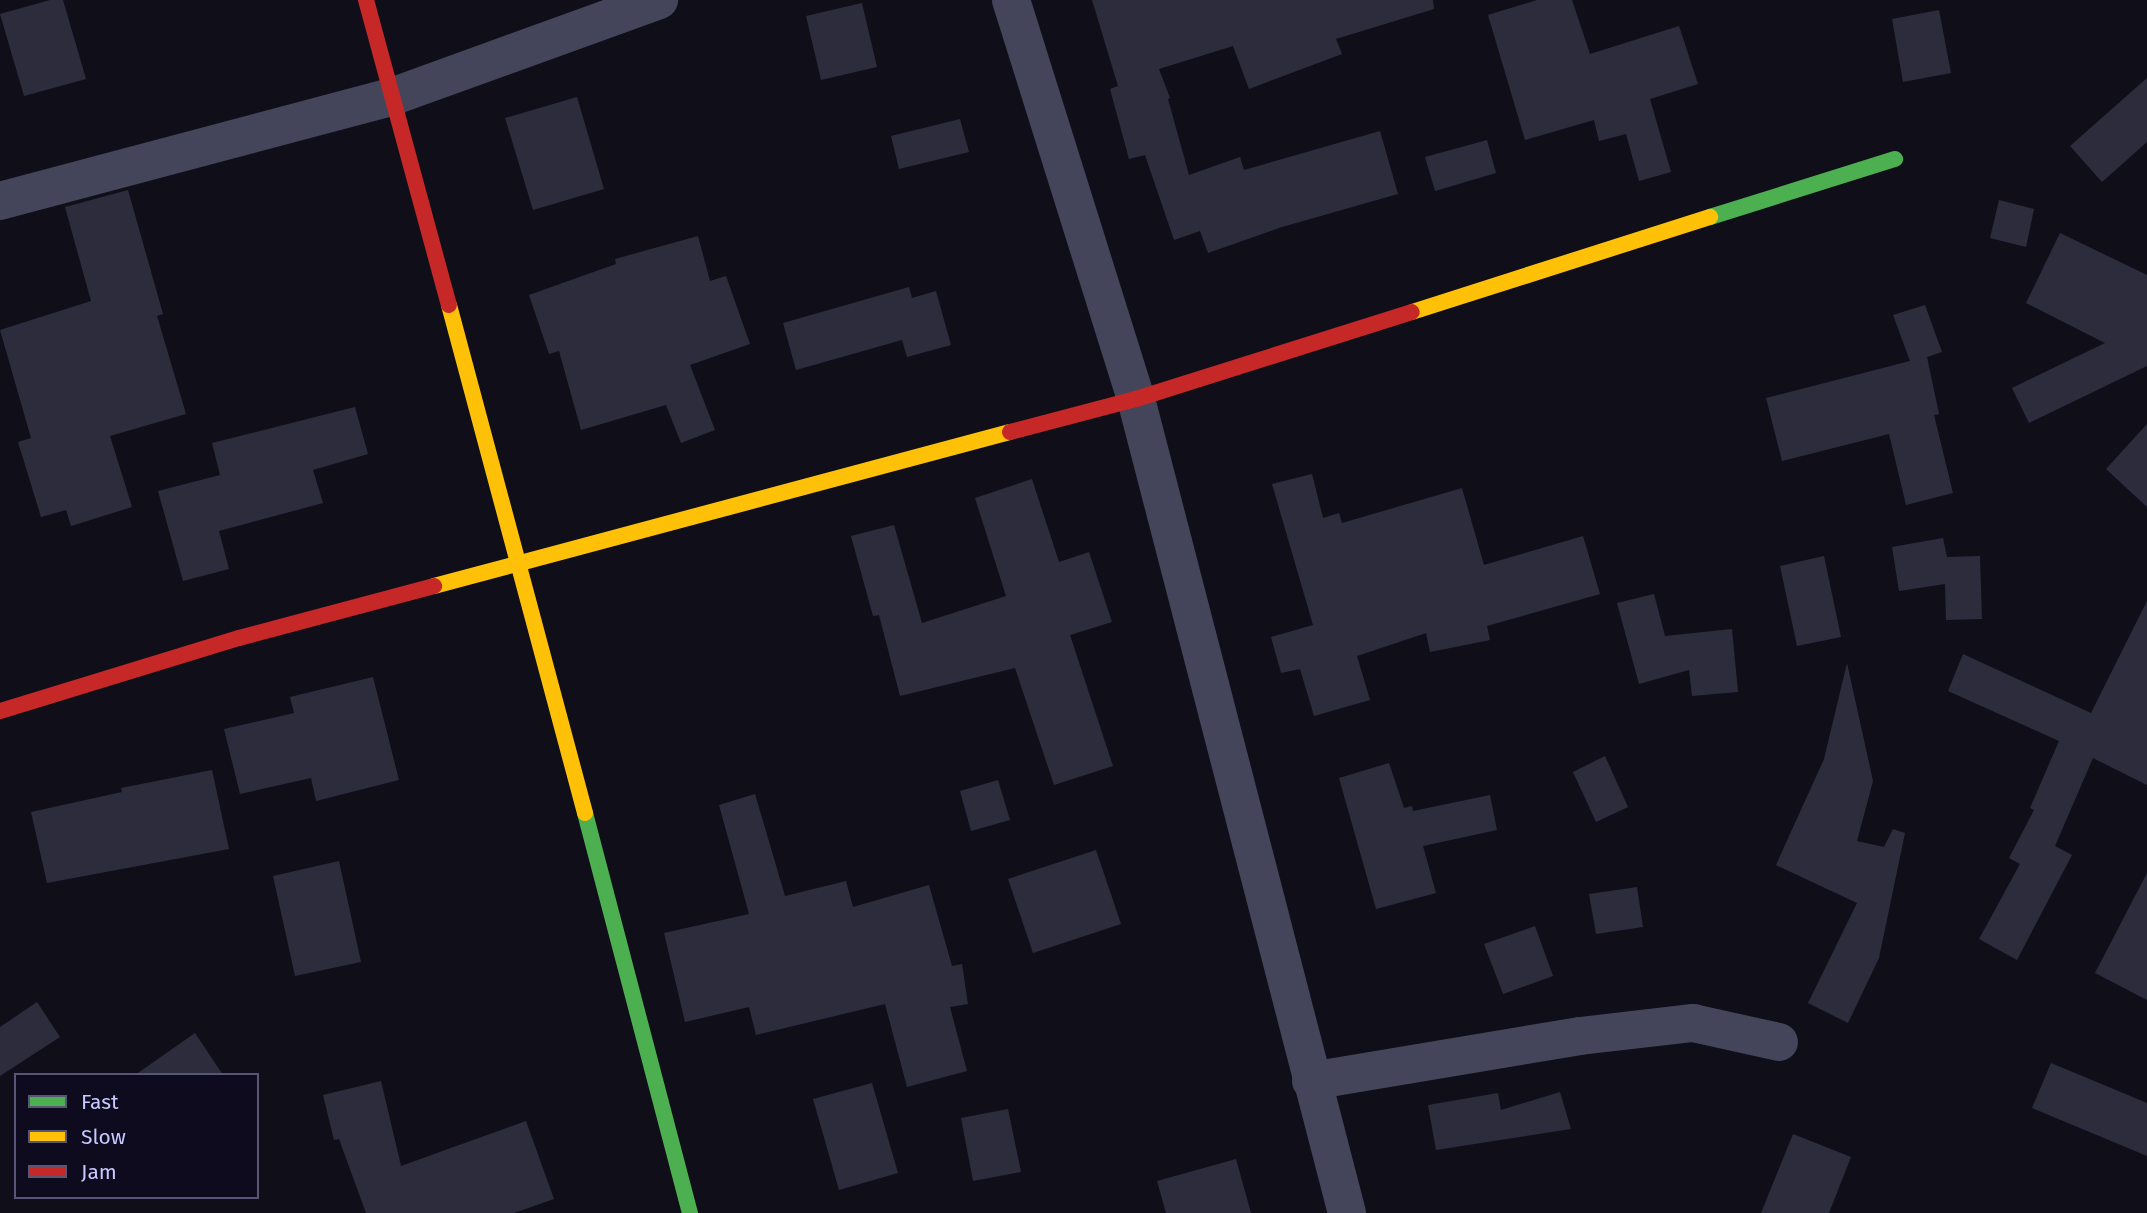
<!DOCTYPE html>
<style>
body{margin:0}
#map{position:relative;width:2147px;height:1213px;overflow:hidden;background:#100f19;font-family:"Fira Sans",sans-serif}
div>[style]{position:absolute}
.building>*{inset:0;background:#2d2c3d}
.street>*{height:38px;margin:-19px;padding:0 19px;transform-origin:19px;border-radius:19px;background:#44455a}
.fast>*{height:16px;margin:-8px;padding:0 8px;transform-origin:8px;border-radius:8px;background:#4caf50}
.slow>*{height:16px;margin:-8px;padding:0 8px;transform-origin:8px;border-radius:8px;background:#ffc107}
.jam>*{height:16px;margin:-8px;padding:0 8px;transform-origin:8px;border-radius:8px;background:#c62828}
span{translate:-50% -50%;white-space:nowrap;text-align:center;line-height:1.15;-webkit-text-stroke:5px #0d0b1d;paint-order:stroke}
.legend{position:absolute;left:14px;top:1073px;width:245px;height:126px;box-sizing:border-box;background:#0d0b1d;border:2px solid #585677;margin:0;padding:9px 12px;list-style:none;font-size:21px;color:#c9c7ff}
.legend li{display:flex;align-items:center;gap:14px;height:35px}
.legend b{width:35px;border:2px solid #585677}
</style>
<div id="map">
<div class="building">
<div style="clip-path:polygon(50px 0,63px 0,86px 79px,24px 96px,0 14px)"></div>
<div style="clip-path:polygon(1092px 0,1433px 0,1434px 9px,1336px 39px,1342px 54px,1249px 89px,1233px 46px,1159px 69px,1170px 98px,1168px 99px,1189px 175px,1240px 157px,1244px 170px,1380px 131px,1398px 194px,1282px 227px,1208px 253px,1200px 231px,1174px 240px,1145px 155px,1129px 159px,1110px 89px,1118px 86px)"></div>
<div style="clip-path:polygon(1537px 0,1572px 0,1590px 54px,1679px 26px,1698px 84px,1650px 99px,1671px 172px,1639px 181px,1626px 134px,1599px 141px,1594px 120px,1525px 140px,1488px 15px)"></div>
<div style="clip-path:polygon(862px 3px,877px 67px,821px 80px,806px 16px)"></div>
<div style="clip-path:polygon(1939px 10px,1951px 73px,1903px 82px,1892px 19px)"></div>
<div style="clip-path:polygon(2147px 78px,2147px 142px,2102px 182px,2070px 146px)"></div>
<div style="clip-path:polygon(577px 97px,604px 189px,533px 210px,505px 118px)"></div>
<div style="clip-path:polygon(960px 119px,969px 152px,899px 169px,891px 136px)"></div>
<div style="clip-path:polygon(1487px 140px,1496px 173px,1435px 191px,1425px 157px)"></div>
<div style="clip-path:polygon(128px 190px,163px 314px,157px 316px,186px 414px,110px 436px,132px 507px,71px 526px,66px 510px,41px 517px,18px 442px,31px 438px,0 330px,91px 301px,65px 207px)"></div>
<div style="clip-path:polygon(1999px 200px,2034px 209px,2026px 247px,1990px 238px)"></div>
<div style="clip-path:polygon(2060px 233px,2147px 275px,2147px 366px,2029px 423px,2012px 388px,2105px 343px,2026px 303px)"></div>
<div style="clip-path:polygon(698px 236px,710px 281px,726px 276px,750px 344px,690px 365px,715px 430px,681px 443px,666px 405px,581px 430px,559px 351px,549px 354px,529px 295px,616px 264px,615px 259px)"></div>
<div style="clip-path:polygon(909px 287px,912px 298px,936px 291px,951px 345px,907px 357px,902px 340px,796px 370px,783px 323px)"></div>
<div style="clip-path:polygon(1925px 305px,1942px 352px,1924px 358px,1927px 357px,1939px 414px,1934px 415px,1953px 493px,1906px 505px,1889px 434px,1782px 461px,1766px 398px,1910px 361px,1893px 315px)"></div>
<div style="clip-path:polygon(355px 407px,368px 454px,313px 470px,323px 503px,219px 531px,229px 569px,183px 581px,158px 491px,220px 475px,212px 443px)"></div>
<div style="clip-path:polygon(2147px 424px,2147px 507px,2106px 469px)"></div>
<div style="clip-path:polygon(1312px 474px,1323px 518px,1339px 513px,1342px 523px,1462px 488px,1484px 565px,1583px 536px,1600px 594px,1487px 626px,1490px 640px,1430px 652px,1426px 633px,1357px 656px,1370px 700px,1314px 716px,1300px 669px,1281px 673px,1271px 637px,1313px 625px,1272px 484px)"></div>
<div style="clip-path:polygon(1032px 479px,1059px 562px,1089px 552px,1112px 622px,1070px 635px,1113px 766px,1054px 785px,1015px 668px,900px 696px,879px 615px,873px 616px,851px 536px,894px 525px,922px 623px,1006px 596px,975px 498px)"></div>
<div style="clip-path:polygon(1943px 538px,1947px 557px,1980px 556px,1982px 619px,1946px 620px,1945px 584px,1899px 591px,1892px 547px)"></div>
<div style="clip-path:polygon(1824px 556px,1841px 637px,1797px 646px,1780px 566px)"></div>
<div style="clip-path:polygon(1654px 594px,1665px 636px,1732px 629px,1738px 692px,1692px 696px,1689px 670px,1639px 684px,1617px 603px)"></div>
<div style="clip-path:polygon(2147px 601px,2147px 785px,2093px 758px,2055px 846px,2072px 855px,2017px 960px,1979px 939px,2020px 864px,2009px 858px,2034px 810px,2030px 808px,2059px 741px,1948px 691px,1963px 654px,2091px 713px)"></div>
<div style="clip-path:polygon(1847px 663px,1873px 781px,1857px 841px,1884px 847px,1893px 829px,1905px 833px,1879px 958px,1848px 1023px,1808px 1003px,1857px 903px,1776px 865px,1824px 759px)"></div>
<div style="clip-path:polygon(373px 677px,399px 780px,316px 801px,311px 778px,240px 794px,224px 729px,294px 713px,290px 697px)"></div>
<div style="clip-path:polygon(1605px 756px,1628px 807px,1596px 822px,1573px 772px)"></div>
<div style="clip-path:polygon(1389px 763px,1404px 808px,1412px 806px,1413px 811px,1490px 795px,1497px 830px,1423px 846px,1436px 893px,1376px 909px,1339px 778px)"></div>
<div style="clip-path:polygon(212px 770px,229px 849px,47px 883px,31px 812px,122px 792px,121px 788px)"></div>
<div style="clip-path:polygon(998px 780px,1010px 820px,971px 831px,960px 791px)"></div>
<div style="clip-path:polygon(755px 794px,785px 896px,846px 881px,853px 907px,929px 885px,952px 966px,962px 964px,968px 1004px,950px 1007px,967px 1071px,907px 1087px,885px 1004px,756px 1035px,749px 1007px,685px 1022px,664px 933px,749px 914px,719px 805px)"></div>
<div style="clip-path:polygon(1096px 850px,1121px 924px,1033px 953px,1008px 879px)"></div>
<div style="clip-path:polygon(339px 861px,361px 962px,295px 976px,273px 876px)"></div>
<div style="clip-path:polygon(2147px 873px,2147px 1000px,2095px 973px)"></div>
<div style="clip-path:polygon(1637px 887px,1643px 927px,1596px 934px,1589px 894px)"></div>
<div style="clip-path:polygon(1535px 926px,1553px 976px,1503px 994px,1484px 944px)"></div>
<div style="clip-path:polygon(37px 1002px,60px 1037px,0 1076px,0 1027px)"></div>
<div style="clip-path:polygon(195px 1033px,223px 1075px,135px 1075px)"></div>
<div style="clip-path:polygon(2051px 1063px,2147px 1103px,2147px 1156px,2032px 1108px)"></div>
<div style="clip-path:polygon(381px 1081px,401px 1166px,526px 1121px,554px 1199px,514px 1213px,366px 1213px,339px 1139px,334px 1140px,323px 1095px)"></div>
<div style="clip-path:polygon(872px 1083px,898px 1173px,839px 1190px,813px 1099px)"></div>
<div style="clip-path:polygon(1560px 1092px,1571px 1129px,1436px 1150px,1428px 1105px,1498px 1093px,1501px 1110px)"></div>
<div style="clip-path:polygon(1008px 1109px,1021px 1172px,973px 1181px,961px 1118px)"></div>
<div style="clip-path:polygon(1793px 1134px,1851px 1157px,1829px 1213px,1761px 1213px)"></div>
<div style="clip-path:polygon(1236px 1159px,1251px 1213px,1166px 1213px,1157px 1181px)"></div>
</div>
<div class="street">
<div style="left:1011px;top:0;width:418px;rotate:72.6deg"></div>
<div style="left:1136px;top:399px;width:841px;rotate:75.47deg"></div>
<div style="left:0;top:201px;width:408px;rotate:-14.9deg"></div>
<div style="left:394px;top:96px;width:282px;rotate:-19.9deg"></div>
<div style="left:1311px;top:1081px;width:273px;rotate:-9.5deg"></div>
<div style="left:1580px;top:1036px;width:114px;rotate:-6.6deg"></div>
<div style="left:1693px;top:1023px;width:88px;rotate:12.5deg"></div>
</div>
<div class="fast">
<div style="left:1710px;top:217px;width:194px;rotate:-17.4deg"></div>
<div style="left:585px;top:813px;width:414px;rotate:75.3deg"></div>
</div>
<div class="slow">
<div style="left:449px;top:305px;width:526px;rotate:75.01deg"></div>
<div style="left:1412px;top:312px;width:313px;rotate:-17.7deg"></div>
<div style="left:434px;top:586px;width:596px;rotate:-14.97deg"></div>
</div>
<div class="jam">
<div style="left:366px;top:0;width:316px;rotate:74.8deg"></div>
<div style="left:1010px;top:432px;width:130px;rotate:-14.7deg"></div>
<div style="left:1136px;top:399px;width:289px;rotate:-17.5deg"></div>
<div style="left:0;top:711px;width:250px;rotate:-17deg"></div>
<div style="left:239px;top:638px;width:202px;rotate:-14.9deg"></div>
</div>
<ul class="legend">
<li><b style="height:9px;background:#4caf50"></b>Fast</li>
<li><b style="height:9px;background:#ffc107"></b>Slow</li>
<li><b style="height:9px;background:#c62828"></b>Jam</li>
</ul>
</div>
